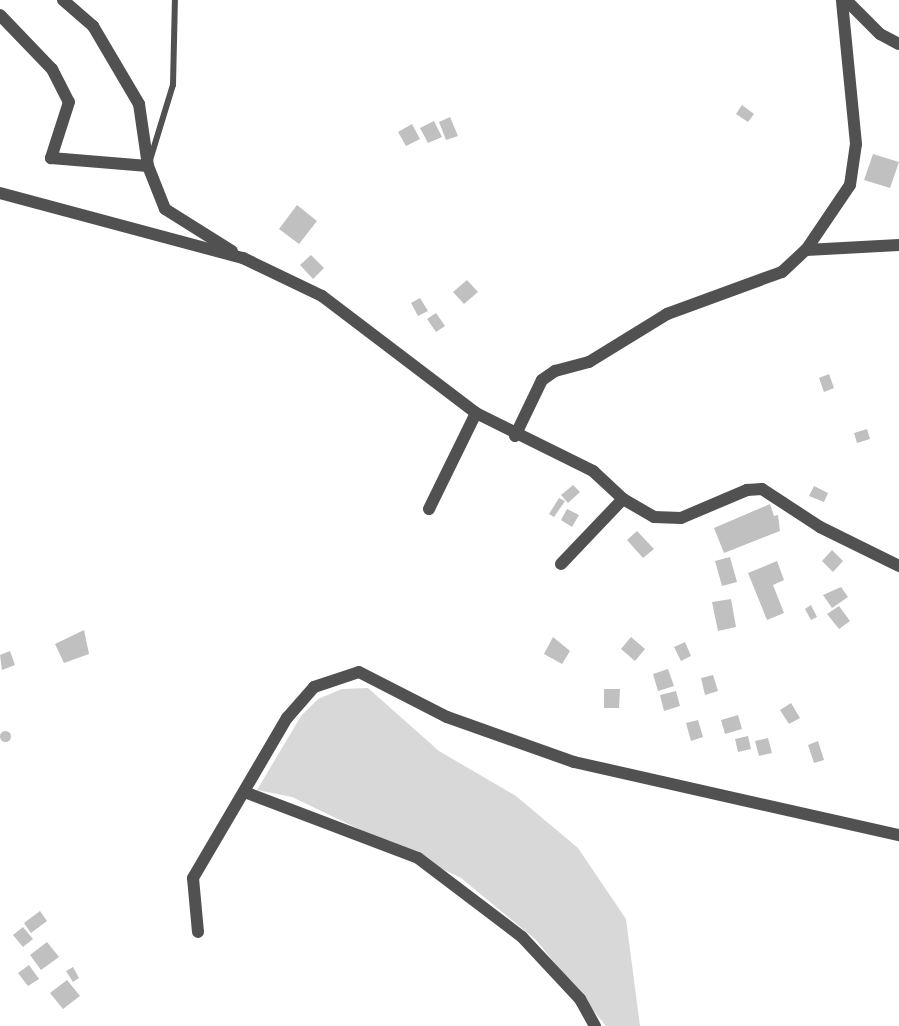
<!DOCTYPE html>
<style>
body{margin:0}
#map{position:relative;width:899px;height:1026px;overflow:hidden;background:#fff;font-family:"Titillium Web",sans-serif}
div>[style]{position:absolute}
.green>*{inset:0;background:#d8d8d8}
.building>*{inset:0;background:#c0c0c0}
.round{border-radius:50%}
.lane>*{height:6px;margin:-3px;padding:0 3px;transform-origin:3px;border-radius:3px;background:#515151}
.street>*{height:12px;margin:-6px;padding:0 6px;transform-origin:6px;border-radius:6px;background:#515151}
span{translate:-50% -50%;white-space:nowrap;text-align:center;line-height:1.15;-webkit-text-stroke:4.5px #fff;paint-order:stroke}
</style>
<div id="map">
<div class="green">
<div style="clip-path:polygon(368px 688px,439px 751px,516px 796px,578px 848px,626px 919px,640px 1026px,606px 1026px,536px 940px,461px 878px,292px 797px,257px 790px,301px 716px,318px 699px,342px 689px)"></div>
</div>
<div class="building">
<div style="clip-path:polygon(742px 105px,754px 114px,748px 122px,736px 114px)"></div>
<div style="clip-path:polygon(450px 117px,458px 136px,446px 140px,439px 122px)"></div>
<div style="clip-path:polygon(434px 121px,442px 137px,428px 143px,420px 128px)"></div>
<div style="clip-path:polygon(412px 124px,420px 139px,406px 146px,398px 132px)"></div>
<div style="clip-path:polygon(873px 154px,899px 162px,890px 188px,864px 180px)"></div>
<div style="clip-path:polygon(297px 205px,317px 221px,299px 244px,279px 229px)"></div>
<div style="clip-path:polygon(311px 255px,324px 268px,313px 279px,300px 265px)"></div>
<div style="clip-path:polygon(467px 280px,478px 292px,464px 304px,453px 292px)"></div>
<div style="clip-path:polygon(420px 298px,428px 311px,418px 316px,411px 303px)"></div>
<div style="clip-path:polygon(436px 313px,445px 326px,436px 332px,427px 319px)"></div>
<div style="clip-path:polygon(829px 374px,834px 388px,824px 392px,819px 378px)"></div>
<div style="clip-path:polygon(867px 429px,870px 439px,857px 443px,854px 433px)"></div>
<div style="clip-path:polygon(573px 485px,580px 492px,568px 503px,561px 495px)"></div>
<div style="clip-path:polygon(814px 486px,828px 493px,824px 502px,809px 496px)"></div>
<div style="clip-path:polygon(559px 498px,565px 501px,554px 517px,549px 514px)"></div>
<div style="clip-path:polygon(770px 504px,774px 516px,778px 515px,780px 531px,724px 553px,714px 528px)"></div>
<div style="clip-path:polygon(567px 509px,579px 515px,572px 527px,561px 520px)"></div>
<div style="clip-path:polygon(637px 531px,654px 549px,643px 558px,627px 540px)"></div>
<div style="clip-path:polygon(832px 550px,843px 561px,833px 572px,822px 561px)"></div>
<div style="clip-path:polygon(730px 557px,737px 582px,722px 586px,715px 561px)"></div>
<div style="clip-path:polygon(777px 561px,784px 580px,773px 585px,784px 613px,767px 620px,748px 573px)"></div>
<div style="clip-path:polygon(841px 587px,848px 597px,832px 608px,823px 595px)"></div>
<div style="clip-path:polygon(731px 599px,736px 627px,718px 631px,712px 602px)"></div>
<div style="clip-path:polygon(811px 605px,817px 617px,811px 620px,805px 609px)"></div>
<div style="clip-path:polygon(839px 606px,850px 621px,839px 629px,827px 614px)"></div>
<div style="clip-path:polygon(84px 630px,89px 654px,64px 663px,55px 644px)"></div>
<div style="clip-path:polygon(553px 637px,570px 651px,562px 664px,544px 654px)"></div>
<div style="clip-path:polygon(631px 637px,645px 649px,635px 661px,621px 649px)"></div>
<div style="clip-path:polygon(685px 642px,691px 656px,681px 661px,674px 647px)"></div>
<div style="clip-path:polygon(10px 651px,15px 665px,2px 670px,0 655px)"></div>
<div style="clip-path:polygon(668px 669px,674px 686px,658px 691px,653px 674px)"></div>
<div style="clip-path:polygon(713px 675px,718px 691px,705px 695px,701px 678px)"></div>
<div style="clip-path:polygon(604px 689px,620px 689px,619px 708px,604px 708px)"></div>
<div style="clip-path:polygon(676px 691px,680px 706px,664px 711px,660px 695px)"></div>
<div style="clip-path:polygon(791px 703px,800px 718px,789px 724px,780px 710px)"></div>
<div style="clip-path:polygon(738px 715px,742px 729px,725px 734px,721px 720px)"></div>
<div style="clip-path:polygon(698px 720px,703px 737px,691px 741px,686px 723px)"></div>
<div class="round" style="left:-0.5px;top:730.5px;width:11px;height:11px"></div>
<div style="clip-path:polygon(748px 736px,751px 749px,738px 752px,735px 739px)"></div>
<div style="clip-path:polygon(768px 738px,772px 753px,759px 756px,755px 741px)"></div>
<div style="clip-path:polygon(818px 741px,824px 760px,814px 763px,808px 745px)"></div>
<div style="clip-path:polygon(40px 911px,47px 921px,31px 933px,24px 923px)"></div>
<div style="clip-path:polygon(23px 927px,33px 939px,23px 947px,13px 935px)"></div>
<div style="clip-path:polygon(47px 942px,59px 957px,41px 970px,30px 955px)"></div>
<div style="clip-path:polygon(29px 965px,39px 979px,28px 986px,18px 973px)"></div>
<div style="clip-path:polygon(73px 967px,79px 978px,73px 982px,66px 971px)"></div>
<div style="clip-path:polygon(67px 980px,80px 996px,63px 1009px,50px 993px)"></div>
</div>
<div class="lane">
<div style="left:150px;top:160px;width:78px;rotate:-73deg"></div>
<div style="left:173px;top:85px;width:85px;rotate:-88.7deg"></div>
</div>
<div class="street">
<div style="left:63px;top:0;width:40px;rotate:41deg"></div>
<div style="left:93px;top:26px;width:91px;rotate:59.5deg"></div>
<div style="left:139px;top:104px;width:63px;rotate:81.7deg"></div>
<div style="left:148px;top:166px;width:46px;rotate:68.4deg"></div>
<div style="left:165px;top:209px;width:79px;rotate:32.1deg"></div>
<div style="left:846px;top:0;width:48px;rotate:45deg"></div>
<div style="left:880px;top:34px;width:21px;rotate:28deg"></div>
<div style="left:0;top:15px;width:75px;rotate:46.1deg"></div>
<div style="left:52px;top:69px;width:37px;rotate:63deg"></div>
<div style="left:69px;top:102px;width:59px;rotate:107.8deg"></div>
<div style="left:51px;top:158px;width:97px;rotate:4.7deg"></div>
<div style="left:0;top:193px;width:252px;rotate:15deg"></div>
<div style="left:243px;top:258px;width:88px;rotate:25.7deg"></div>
<div style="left:322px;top:296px;width:193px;rotate:37.2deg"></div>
<div style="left:476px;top:413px;width:131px;rotate:26.4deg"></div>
<div style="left:593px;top:471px;width:41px;rotate:43deg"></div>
<div style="left:623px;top:499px;width:36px;rotate:30deg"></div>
<div style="left:654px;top:517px;width:27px;rotate:2deg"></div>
<div style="left:681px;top:518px;width:72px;rotate:-23deg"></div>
<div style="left:747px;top:490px;width:15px;rotate:-4deg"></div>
<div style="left:762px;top:489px;width:69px;rotate:33.2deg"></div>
<div style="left:820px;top:527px;width:88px;rotate:26.3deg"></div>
<div style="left:806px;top:250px;width:78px;rotate:-55.9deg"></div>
<div style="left:850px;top:185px;width:41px;rotate:-81.7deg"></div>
<div style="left:856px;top:144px;width:145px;rotate:-95.6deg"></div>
<div style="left:515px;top:436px;width:62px;rotate:-64.3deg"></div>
<div style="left:542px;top:380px;width:16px;rotate:-35deg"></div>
<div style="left:555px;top:371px;width:35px;rotate:-15deg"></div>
<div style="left:589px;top:362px;width:92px;rotate:-31.6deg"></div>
<div style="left:667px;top:314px;width:122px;rotate:-20.1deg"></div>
<div style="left:782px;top:272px;width:33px;rotate:-43deg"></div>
<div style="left:806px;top:250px;width:93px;rotate:-3.1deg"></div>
<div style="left:429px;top:509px;width:107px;rotate:-63.9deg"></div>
<div style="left:561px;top:564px;width:90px;rotate:-46.4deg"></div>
<div style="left:247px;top:793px;width:183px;rotate:20.8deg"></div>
<div style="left:418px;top:858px;width:131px;rotate:37.2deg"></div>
<div style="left:522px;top:937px;width:85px;rotate:46.9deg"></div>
<div style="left:580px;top:999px;width:31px;rotate:61deg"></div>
<div style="left:198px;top:932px;width:54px;rotate:-95.3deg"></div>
<div style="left:193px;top:878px;width:186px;rotate:-59.6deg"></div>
<div style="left:287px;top:718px;width:41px;rotate:-48.9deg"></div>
<div style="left:314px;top:687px;width:47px;rotate:-18.4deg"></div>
<div style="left:359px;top:672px;width:99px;rotate:27.1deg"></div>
<div style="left:447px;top:717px;width:135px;rotate:19.5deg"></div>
<div style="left:574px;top:762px;width:333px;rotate:12.7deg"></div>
</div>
</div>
